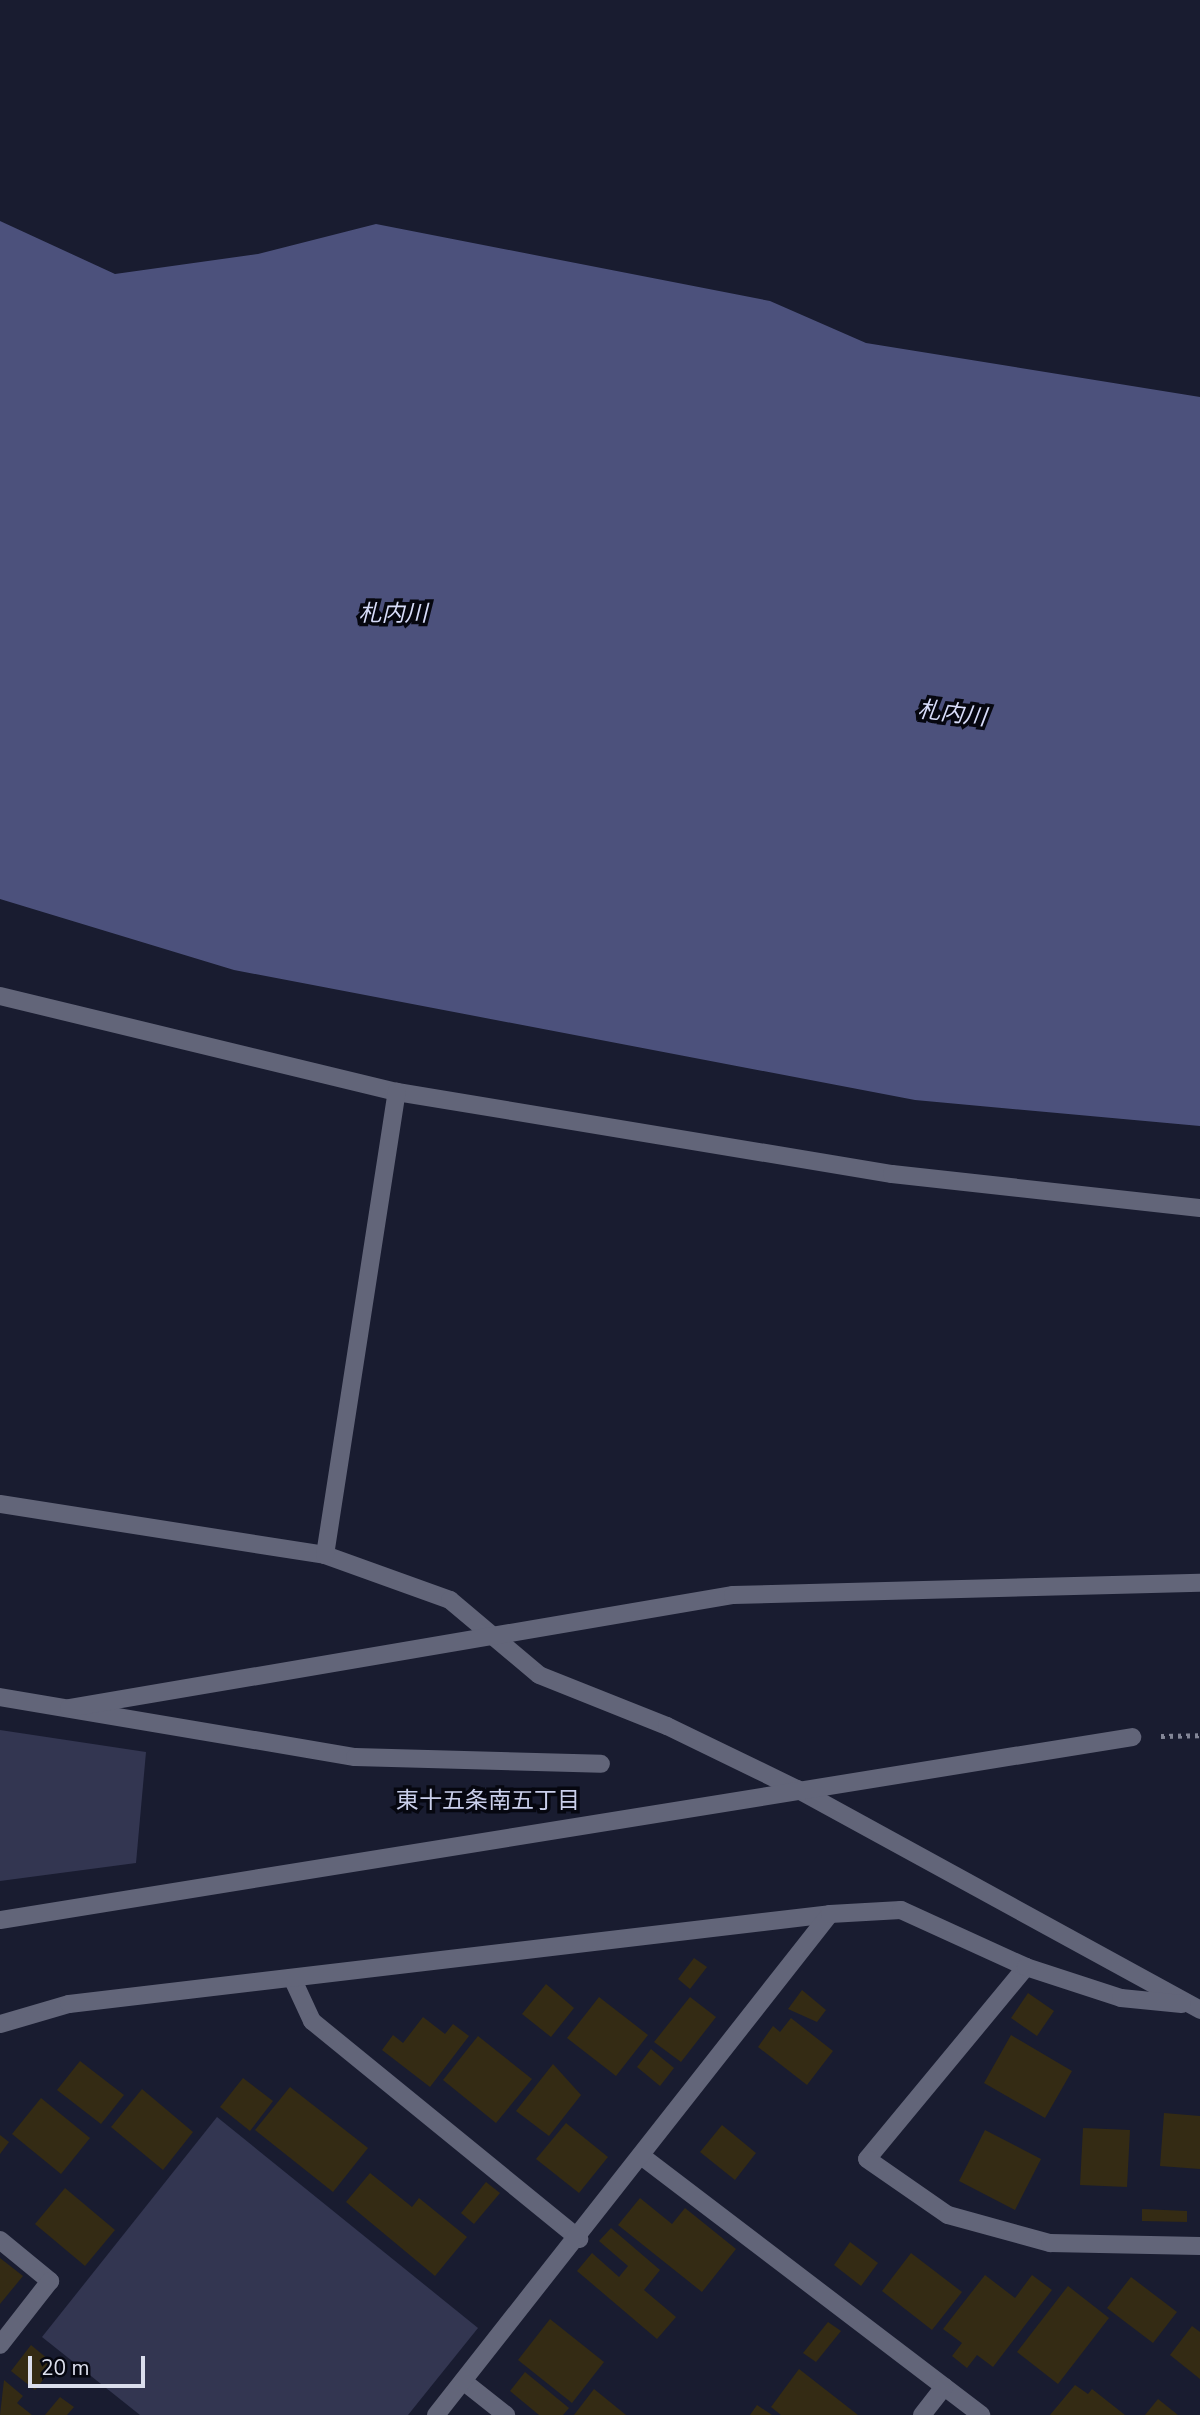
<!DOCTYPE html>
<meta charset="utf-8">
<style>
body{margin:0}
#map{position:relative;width:1200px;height:2415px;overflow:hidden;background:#191c30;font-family:"Nunito Sans","Noto Sans JP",sans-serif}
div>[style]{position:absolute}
.green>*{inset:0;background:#333651}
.water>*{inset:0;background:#4c517c}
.building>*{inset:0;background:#342b14}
.path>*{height:4.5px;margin-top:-2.25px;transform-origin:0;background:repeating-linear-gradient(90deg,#828596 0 3.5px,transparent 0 8.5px)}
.minor>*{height:18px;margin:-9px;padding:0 9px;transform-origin:9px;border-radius:9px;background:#626579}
span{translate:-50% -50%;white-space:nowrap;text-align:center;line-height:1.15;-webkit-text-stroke:7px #060710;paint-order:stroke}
.water-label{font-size:23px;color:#d8ddfa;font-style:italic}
.neighbourhood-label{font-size:23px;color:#cacfeb}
.scale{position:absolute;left:28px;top:2356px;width:117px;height:32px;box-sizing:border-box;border:4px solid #dbdeec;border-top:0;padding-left:9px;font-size:21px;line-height:24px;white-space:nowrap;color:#dbdeec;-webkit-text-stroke:5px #060710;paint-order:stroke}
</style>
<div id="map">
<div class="green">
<div style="clip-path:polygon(0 1730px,146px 1752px,136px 1863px,0 1881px)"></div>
<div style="clip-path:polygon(217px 2117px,478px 2328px,408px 2415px,140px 2415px,42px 2337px)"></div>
</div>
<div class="water">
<div style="clip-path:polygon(0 221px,115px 274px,258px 254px,376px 224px,770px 301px,866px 343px,1200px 397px,1200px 1126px,915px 1100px,234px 970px,0 899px)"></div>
</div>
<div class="building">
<div style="clip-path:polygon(694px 1958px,707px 1967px,690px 1989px,678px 1979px)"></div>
<div style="clip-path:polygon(546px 1984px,574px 2008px,551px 2037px,522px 2014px)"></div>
<div style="clip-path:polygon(802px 1990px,826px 2010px,817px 2022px,788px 2009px)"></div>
<div style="clip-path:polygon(1028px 1993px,1054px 2011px,1037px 2036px,1011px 2018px)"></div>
<div style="clip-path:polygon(599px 1997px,648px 2035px,616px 2076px,567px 2038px)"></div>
<div style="clip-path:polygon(690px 1997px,716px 2017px,681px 2062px,654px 2042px)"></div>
<div style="clip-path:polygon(423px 2017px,445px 2034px,453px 2024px,469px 2036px,430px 2087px,382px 2050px,393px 2035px,403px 2043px)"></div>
<div style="clip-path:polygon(791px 2018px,833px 2051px,807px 2085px,758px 2047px,773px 2026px,780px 2032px)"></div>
<div style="clip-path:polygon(1011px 2035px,1072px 2071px,1045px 2118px,984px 2083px)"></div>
<div style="clip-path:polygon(478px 2036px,532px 2079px,496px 2123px,443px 2080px)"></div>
<div style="clip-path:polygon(651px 2049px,674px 2068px,660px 2086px,637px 2067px)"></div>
<div style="clip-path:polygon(80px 2061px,124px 2095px,101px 2124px,57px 2090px)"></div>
<div style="clip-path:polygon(553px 2064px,581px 2095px,549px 2136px,516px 2111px)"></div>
<div style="clip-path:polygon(243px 2078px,273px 2101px,250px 2131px,220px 2107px)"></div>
<div style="clip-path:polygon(290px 2087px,368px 2148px,333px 2192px,255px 2130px)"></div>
<div style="clip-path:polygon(142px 2089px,193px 2132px,163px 2170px,111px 2127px)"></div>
<div style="clip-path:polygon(41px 2098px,90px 2138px,61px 2174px,12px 2134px)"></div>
<div style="clip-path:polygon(1164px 2113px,1200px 2116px,1200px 2169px,1160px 2166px)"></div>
<div style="clip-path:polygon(566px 2123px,608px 2157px,579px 2193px,536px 2159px)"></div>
<div style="clip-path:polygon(722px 2125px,756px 2153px,735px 2180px,700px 2152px)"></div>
<div style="clip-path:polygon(1083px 2128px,1130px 2130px,1127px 2187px,1080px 2185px)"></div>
<div style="clip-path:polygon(985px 2130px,1041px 2159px,1015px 2210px,959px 2181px)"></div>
<div style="clip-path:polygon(0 2135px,9px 2142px,0 2154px)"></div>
<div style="clip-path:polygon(370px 2173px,412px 2207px,419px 2198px,467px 2237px,435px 2276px,346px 2202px)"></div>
<div style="clip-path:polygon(486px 2182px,500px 2193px,474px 2224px,461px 2213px)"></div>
<div style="clip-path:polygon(65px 2188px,115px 2230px,85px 2266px,35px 2224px)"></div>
<div style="clip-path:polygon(640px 2198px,672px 2224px,685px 2208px,736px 2249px,702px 2292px,618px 2225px)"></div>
<div style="clip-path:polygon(1142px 2209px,1187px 2211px,1187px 2222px,1142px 2221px)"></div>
<div style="clip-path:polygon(611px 2228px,660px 2270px,644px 2290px,676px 2317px,657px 2339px,577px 2271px,592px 2253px,619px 2277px,628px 2266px,599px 2241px)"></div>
<div style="clip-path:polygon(850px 2242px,878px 2263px,861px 2286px,834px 2265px)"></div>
<div style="clip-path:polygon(911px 2253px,962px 2292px,932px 2330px,882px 2291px)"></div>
<div style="clip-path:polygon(0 2258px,23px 2276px,0 2304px)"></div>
<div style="clip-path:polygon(985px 2275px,1015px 2298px,1032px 2275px,1052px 2290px,993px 2367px,977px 2355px,967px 2368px,952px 2356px,962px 2343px,943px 2329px)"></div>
<div style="clip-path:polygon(1131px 2277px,1177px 2312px,1153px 2343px,1107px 2308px)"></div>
<div style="clip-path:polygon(1068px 2286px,1109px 2318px,1058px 2384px,1017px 2352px)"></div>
<div style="clip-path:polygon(550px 2319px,604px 2362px,572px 2403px,518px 2360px)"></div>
<div style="clip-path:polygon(828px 2322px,841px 2331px,816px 2362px,803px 2353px)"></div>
<div style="clip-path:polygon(1192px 2326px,1200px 2332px,1200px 2379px,1170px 2355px)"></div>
<div style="clip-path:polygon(31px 2345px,55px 2365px,35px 2390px,11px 2371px)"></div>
<div style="clip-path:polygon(799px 2369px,858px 2415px,781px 2415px,771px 2407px)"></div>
<div style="clip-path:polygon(525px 2372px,569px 2408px,563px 2415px,539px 2415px,510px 2391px)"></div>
<div style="clip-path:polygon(4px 2380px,23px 2396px,17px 2403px,32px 2415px,0 2415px)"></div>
<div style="clip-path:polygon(1075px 2385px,1088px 2394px,1092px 2389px,1125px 2415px,1050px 2415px)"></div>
<div style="clip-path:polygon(594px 2389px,626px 2415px,574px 2415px)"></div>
<div style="clip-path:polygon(60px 2397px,74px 2407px,67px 2415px,45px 2415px)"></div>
<div style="clip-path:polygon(1158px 2399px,1178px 2415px,1145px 2415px)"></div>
<div style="clip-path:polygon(757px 2405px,772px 2415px,750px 2415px)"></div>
</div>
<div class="path">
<div style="left:1161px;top:1736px;width:39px;rotate:-1deg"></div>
</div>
<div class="minor">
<div style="left:0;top:996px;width:408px;rotate:13.6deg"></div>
<div style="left:397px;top:1092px;width:502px;rotate:9.41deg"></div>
<div style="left:892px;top:1174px;width:310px;rotate:6.3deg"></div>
<div style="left:0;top:1504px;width:329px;rotate:8.9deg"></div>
<div style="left:325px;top:1555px;width:133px;rotate:19.8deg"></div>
<div style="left:450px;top:1600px;width:116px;rotate:40.1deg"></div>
<div style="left:539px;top:1675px;width:138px;rotate:21.7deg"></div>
<div style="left:667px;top:1726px;width:144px;rotate:25.9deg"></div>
<div style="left:797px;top:1789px;width:460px;rotate:28.7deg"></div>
<div style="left:325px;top:1555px;width:469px;rotate:-81.2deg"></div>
<div style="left:0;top:1697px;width:360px;rotate:9.6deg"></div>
<div style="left:355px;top:1757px;width:246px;rotate:1.6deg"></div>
<div style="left:69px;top:1708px;width:674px;rotate:-9.66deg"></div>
<div style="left:733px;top:1595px;width:467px;rotate:-1.5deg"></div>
<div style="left:0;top:1920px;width:1147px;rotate:-9.18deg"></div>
<div style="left:1026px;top:1967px;width:249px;rotate:129.6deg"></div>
<div style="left:867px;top:2159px;width:98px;rotate:34.7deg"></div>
<div style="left:948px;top:2215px;width:106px;rotate:15.4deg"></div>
<div style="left:1050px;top:2243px;width:150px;rotate:1.1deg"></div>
<div style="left:294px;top:1982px;width:43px;rotate:65.2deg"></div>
<div style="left:312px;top:2021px;width:345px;rotate:39.2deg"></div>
<div style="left:0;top:2024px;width:72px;rotate:-16.2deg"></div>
<div style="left:69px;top:2004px;width:766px;rotate:-6.74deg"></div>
<div style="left:644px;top:2158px;width:424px;rotate:37.3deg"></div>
<div style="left:0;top:2240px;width:65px;rotate:39.4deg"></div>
<div style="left:50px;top:2281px;width:81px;rotate:128deg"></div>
<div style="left:463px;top:2381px;width:55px;rotate:38.3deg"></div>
<div style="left:436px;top:2415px;width:637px;rotate:-51.82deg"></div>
<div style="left:830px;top:1914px;width:71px;rotate:-3.2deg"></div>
<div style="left:901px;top:1910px;width:137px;rotate:24.5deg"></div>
<div style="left:1026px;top:1967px;width:100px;rotate:18.1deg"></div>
<div style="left:1121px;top:1998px;width:61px;rotate:5.6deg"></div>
<div style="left:922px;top:2415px;width:36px;rotate:-52deg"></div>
</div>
<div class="water-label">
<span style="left:393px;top:614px">札内川</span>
<span style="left:952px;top:714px;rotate:7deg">札内川</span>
</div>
<div class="neighbourhood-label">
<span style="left:488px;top:1801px">東十五条南五丁目</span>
</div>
<div class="scale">20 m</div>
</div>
